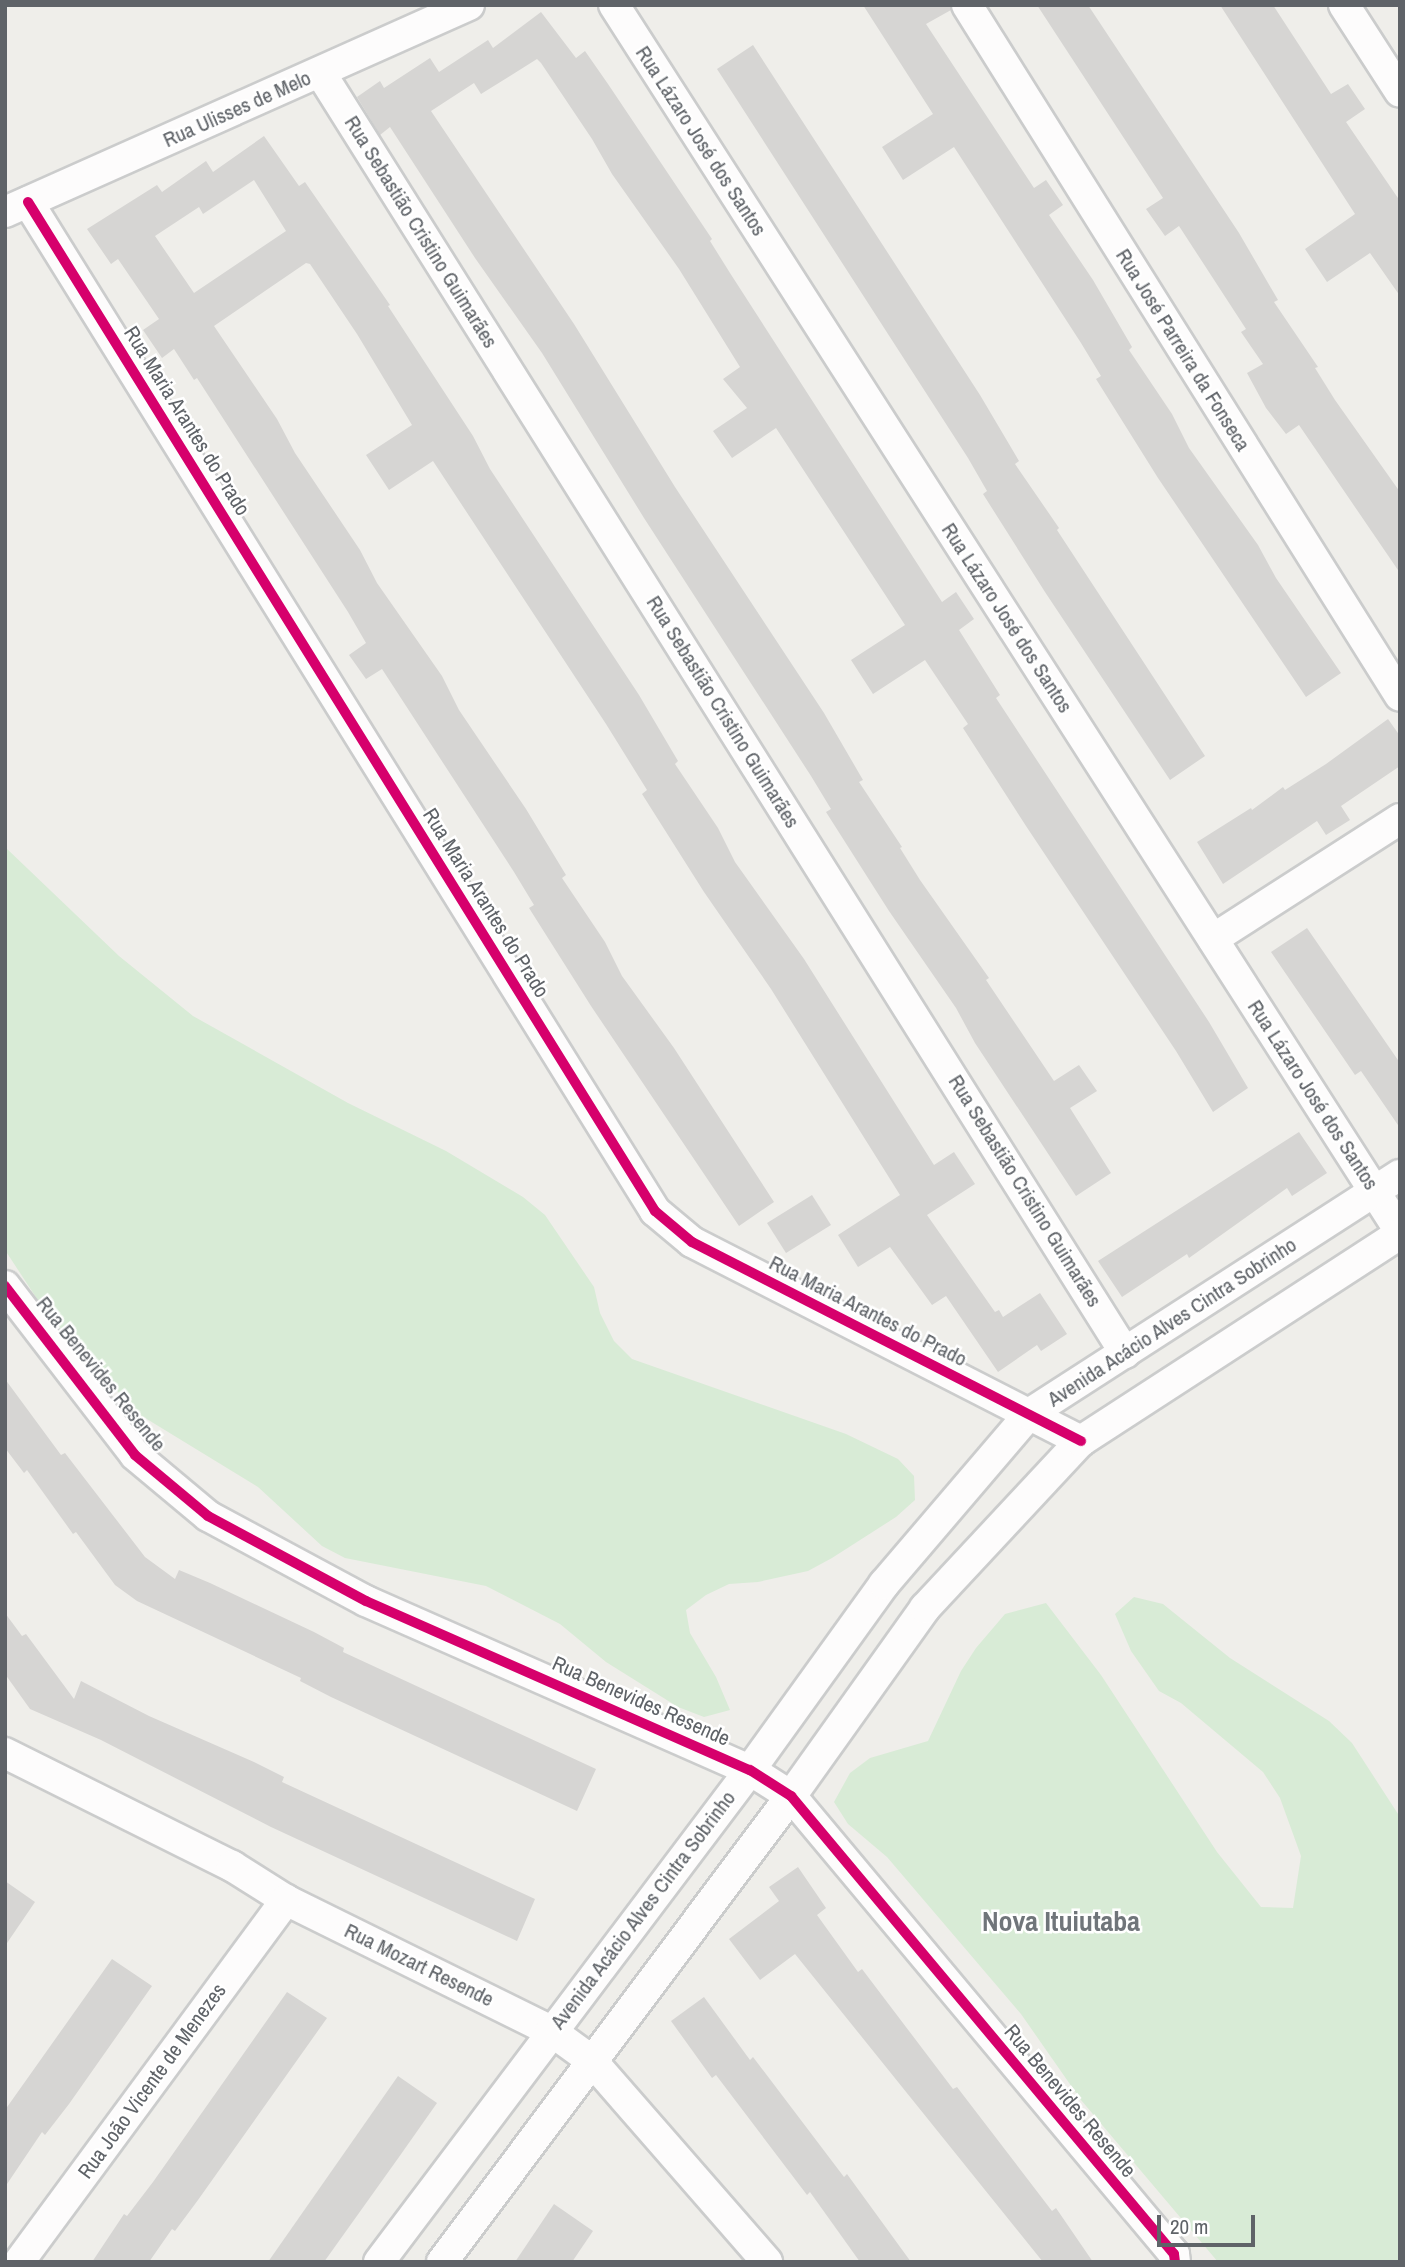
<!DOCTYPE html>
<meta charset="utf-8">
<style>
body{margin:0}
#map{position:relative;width:1405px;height:2267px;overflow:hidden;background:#efeeea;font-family:"Archivo Narrow",sans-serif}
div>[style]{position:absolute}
.green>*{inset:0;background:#d8ebd6}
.building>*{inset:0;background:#d6d5d3}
.roads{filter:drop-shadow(2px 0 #cbcccc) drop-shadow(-2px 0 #cbcccc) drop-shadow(0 2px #cbcccc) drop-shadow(0 -2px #cbcccc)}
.street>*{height:30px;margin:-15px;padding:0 15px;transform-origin:15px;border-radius:15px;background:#fdfcfc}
.cycleway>*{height:10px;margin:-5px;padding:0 5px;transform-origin:5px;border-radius:5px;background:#d6006c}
span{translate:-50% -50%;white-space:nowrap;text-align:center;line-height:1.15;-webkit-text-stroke:5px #fff;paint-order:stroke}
.street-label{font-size:21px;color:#5f6368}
.district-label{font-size:28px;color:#70757a;font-weight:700}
.frame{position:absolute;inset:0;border:7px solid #5f6368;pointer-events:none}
.scale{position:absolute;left:1157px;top:2215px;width:98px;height:32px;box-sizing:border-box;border:4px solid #5f6368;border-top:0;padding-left:9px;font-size:21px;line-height:24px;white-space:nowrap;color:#5f6368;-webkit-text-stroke:5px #fff;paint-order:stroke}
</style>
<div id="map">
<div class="green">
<div style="clip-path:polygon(5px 847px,119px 956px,193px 1016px,348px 1103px,446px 1151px,523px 1197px,545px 1215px,594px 1287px,600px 1313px,614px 1341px,632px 1359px,846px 1434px,898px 1459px,914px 1476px,915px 1500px,896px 1517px,832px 1558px,808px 1571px,758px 1582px,729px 1584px,706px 1595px,686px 1610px,690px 1633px,716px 1677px,730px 1710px,704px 1717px,678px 1707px,606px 1662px,560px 1624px,486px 1586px,345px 1558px,322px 1546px,258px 1487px,137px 1413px,45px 1311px,5px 1250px)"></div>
<div style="clip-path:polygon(1134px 1597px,1163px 1604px,1230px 1658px,1329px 1721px,1352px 1743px,1400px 1817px,1400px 2262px,1218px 2262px,1081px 2100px,1021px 2014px,887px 1857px,848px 1824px,834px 1802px,850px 1773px,870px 1758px,928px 1741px,961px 1671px,976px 1648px,1005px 1614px,1046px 1603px,1101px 1675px,1217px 1852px,1261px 1907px,1293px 1908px,1301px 1856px,1280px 1798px,1263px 1772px,1181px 1703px,1159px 1691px,1131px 1651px,1115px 1614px)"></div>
</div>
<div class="building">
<div style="clip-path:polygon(863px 5px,950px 5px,951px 10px,926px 24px,1034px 188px,1046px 180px,1063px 205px,1049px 215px,1093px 280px,1132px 347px,1129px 350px,1172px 414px,1189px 448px,1258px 545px,1276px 578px,1341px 673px,1306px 697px,1158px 478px,1096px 379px,1101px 376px,1081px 343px,954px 147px,903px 180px,882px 147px,933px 114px)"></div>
<div style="clip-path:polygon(1037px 5px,1088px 5px,1239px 233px,1278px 300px,1274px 302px,1318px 367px,1315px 368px,1335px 400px,1400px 492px,1400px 573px,1299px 425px,1286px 434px,1266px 408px,1247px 373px,1263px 364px,1241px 332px,1246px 329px,1179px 226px,1165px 236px,1146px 209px,1163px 198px)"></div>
<div style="clip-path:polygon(1220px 5px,1273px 5px,1331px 94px,1348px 84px,1365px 109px,1346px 122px,1400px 201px,1400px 296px,1370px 253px,1327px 282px,1305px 249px,1355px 214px)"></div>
<div style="clip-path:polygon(541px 12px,576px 58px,585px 51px,608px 84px,712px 239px,710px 241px,730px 273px,942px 602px,956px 592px,974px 619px,959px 630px,1000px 695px,996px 698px,1209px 1022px,1248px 1088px,1213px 1112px,1176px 1051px,1026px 826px,963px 728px,968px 724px,925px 660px,873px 694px,851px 660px,905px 625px,776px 428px,732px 458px,713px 431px,747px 408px,723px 379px,740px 367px,679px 269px,612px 174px,592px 139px,541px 63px,537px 59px,481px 94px,474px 83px,431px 111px,574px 324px,675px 487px,824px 713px,863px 780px,859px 782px,902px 847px,900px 848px,920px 880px,989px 978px,986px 980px,1054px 1081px,1079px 1065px,1097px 1091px,1070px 1108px,1111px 1173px,1076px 1196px,975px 1043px,956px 1008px,889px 911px,826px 812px,831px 809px,811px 776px,644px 518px,542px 353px,475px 258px,390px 127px,380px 135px,357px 97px,380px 81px,384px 88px,430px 58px,439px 72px,488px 40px,493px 48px)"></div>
<div style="clip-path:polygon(753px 45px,980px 395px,1019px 461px,1015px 464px,1059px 528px,1057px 530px,1205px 756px,1170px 780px,1045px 592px,983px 494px,987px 491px,968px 458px,717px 69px)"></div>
<div style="clip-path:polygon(evenodd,264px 136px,299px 186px,305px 182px,390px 305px,388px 306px,473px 436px,490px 469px,639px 695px,678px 761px,675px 764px,718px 828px,735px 862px,804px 959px,934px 1165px,954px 1152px,975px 1184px,927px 1215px,995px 1312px,999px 1310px,1003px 1317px,1040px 1293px,1067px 1334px,1041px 1351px,1037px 1345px,998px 1372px,946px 1296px,932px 1305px,890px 1247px,858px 1267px,838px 1235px,900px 1195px,771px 989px,704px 892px,642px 794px,647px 790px,606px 724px,433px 461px,389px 490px,366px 455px,412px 425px,357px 334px,310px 264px,306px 263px,214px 326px,277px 419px,295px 453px,360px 550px,377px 583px,442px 676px,459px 710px,526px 809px,566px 875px,562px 878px,605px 942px,622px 976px,674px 1048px,774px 1202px,739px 1226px,591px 1006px,529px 908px,534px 905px,514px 872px,382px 669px,366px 679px,349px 655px,366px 643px,348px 612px,197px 378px,194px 380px,174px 349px,162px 358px,143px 330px,159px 319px,118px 259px,111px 264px,87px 229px,157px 185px,162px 192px,206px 161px,213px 172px,264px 136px,254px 180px,286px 231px,194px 293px,155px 236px,199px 207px,203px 214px,254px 180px)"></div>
<div style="clip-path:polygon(1388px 719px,1400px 736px,1400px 766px,1341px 806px,1350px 820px,1326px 835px,1317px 821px,1223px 884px,1197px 842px,1251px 808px,1252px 810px,1283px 787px,1285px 790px,1326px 764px)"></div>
<div style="clip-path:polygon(1307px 928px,1400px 1063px,1400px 1128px,1361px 1071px,1355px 1075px,1271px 952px)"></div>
<div style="clip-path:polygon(1299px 1132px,1327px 1173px,1292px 1196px,1287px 1188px,1189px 1258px,1187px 1254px,1122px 1297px,1098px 1261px)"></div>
<div style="clip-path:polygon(812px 1195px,831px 1225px,786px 1253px,767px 1223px)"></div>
<div style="clip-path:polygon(5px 1379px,61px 1455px,65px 1453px,145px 1557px,175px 1579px,179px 1570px,210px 1583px,314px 1632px,344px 1648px,343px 1652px,596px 1769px,577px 1811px,331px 1697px,300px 1681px,301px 1678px,137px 1601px,115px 1585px,76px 1532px,73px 1534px,27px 1470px,24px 1473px,5px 1448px)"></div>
<div style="clip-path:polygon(5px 1613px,22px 1636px,26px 1634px,74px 1699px,81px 1681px,149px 1716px,254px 1762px,284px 1777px,282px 1782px,535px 1899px,517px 1941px,271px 1827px,101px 1740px,30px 1709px,5px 1674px)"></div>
<div style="clip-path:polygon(798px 1867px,826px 1908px,817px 1915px,858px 1972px,862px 1969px,953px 2089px,957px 2087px,1052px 2211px,1056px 2208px,1093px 2262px,1043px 2262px,795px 1954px,760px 1980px,729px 1939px,779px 1901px,769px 1887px)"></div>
<div style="clip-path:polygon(5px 1881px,35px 1902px,5px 1946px)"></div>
<div style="clip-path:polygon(112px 1959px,152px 1986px,69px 2104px,45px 2135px,42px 2132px,5px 2187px,5px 2110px)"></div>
<div style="clip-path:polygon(287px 1992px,327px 2018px,198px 2200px,175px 2231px,172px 2229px,149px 2262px,92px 2262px,124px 2214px,127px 2216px,153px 2182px)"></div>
<div style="clip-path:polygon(704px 1997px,750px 2060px,753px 2057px,844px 2177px,847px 2174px,911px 2262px,860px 2262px,810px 2192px,807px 2195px,716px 2075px,712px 2078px,671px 2021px)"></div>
<div style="clip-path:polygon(398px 2076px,437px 2103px,399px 2157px,324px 2262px,268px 2262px)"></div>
<div style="clip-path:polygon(554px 2204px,593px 2231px,572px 2262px,515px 2262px)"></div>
</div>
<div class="roads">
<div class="street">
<div style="left:614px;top:5px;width:1456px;rotate:57.34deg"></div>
<div style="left:967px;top:5px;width:815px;rotate:57.93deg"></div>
<div style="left:1344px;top:5px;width:103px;rotate:57.2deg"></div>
<div style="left:320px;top:72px;width:1513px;rotate:57.85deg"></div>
<div style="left:28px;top:202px;width:1188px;rotate:58.14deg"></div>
<div style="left:655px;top:1211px;width:48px;rotate:40deg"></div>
<div style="left:692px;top:1242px;width:437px;rotate:27.1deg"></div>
<div style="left:5px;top:212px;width:508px;rotate:-24.04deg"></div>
<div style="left:1213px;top:939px;width:222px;rotate:-32.7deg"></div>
<div style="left:5px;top:1286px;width:213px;rotate:52.4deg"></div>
<div style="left:135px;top:1455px;width:95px;rotate:39.9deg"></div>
<div style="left:208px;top:1516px;width:179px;rotate:28.3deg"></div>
<div style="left:366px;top:1601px;width:420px;rotate:23.8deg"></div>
<div style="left:750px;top:1770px;width:49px;rotate:32.4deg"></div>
<div style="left:791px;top:1796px;width:597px;rotate:50.1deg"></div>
<div style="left:1174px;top:2254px;width:8px;rotate:83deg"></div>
<div style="left:5px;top:1753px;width:254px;rotate:26.5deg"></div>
<div style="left:232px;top:1866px;width:64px;rotate:32.2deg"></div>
<div style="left:286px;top:1900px;width:296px;rotate:26.3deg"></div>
<div style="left:551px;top:2031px;width:49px;rotate:35.9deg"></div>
<div style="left:591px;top:2060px;width:268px;rotate:48.9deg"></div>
<div style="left:19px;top:2262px;width:450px;rotate:-53.6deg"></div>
<div style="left:379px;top:2262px;width:616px;rotate:-52.98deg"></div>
<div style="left:750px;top:1770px;width:229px;rotate:-54.2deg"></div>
<div style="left:884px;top:1584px;width:223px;rotate:-49.5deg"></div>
<div style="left:1029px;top:1414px;width:441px;rotate:-32.8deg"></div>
<div style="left:442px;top:2262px;width:582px;rotate:-53.17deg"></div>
<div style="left:791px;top:1796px;width:231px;rotate:-54.5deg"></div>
<div style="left:925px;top:1608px;width:229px;rotate:-47deg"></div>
<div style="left:1081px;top:1441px;width:380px;rotate:-33deg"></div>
</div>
</div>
<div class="cycleway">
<div style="left:28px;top:202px;width:1188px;rotate:58.14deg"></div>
<div style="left:655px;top:1211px;width:48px;rotate:40deg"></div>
<div style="left:692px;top:1242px;width:437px;rotate:27.1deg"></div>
<div style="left:5px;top:1286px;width:213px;rotate:52.4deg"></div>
<div style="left:135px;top:1455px;width:95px;rotate:39.9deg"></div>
<div style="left:208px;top:1516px;width:179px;rotate:28.3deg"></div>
<div style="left:366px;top:1601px;width:420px;rotate:23.8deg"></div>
<div style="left:750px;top:1770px;width:49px;rotate:32.4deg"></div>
<div style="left:791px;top:1796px;width:597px;rotate:50.1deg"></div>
<div style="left:1174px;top:2254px;width:8px;rotate:83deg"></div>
</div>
<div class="street-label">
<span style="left:237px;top:109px;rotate:-24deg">Rua Ulisses de Melo</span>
<span style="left:701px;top:141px;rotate:57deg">Rua Lázaro José dos Santos</span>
<span style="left:421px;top:232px;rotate:58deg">Rua Sebastião Cristino Guimarães</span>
<span style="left:1183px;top:350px;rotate:58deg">Rua José Parreira da Fonseca</span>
<span style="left:187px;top:421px;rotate:58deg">Rua Maria Arantes do Prado</span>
<span style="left:1007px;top:618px;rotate:57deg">Rua Lázaro José dos Santos</span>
<span style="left:723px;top:712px;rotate:58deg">Rua Sebastião Cristino Guimarães</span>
<span style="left:486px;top:903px;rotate:58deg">Rua Maria Arantes do Prado</span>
<span style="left:1313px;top:1095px;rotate:57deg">Rua Lázaro José dos Santos</span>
<span style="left:1025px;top:1191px;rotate:58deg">Rua Sebastião Cristino Guimarães</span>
<span style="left:868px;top:1311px;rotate:27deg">Rua Maria Arantes do Prado</span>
<span style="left:1172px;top:1322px;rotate:-33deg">Avenida Acácio Alves Cintra Sobrinho</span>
<span style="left:101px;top:1374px;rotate:51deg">Rua Benevides Resende</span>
<span style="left:641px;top:1701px;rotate:24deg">Rua Benevides Resende</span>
<span style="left:643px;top:1910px;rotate:-53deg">Avenida Acácio Alves Cintra Sobrinho</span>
<span style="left:419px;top:1965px;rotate:26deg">Rua Mozart Resende</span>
<span style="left:152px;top:2081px;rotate:-54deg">Rua João Vicente de Menezes</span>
<span style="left:1070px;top:2101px;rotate:50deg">Rua Benevides Resende</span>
</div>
<div class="district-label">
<span style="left:1061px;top:1921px">Nova Ituiutaba</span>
</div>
<div class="frame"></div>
<div class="scale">20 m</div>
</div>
